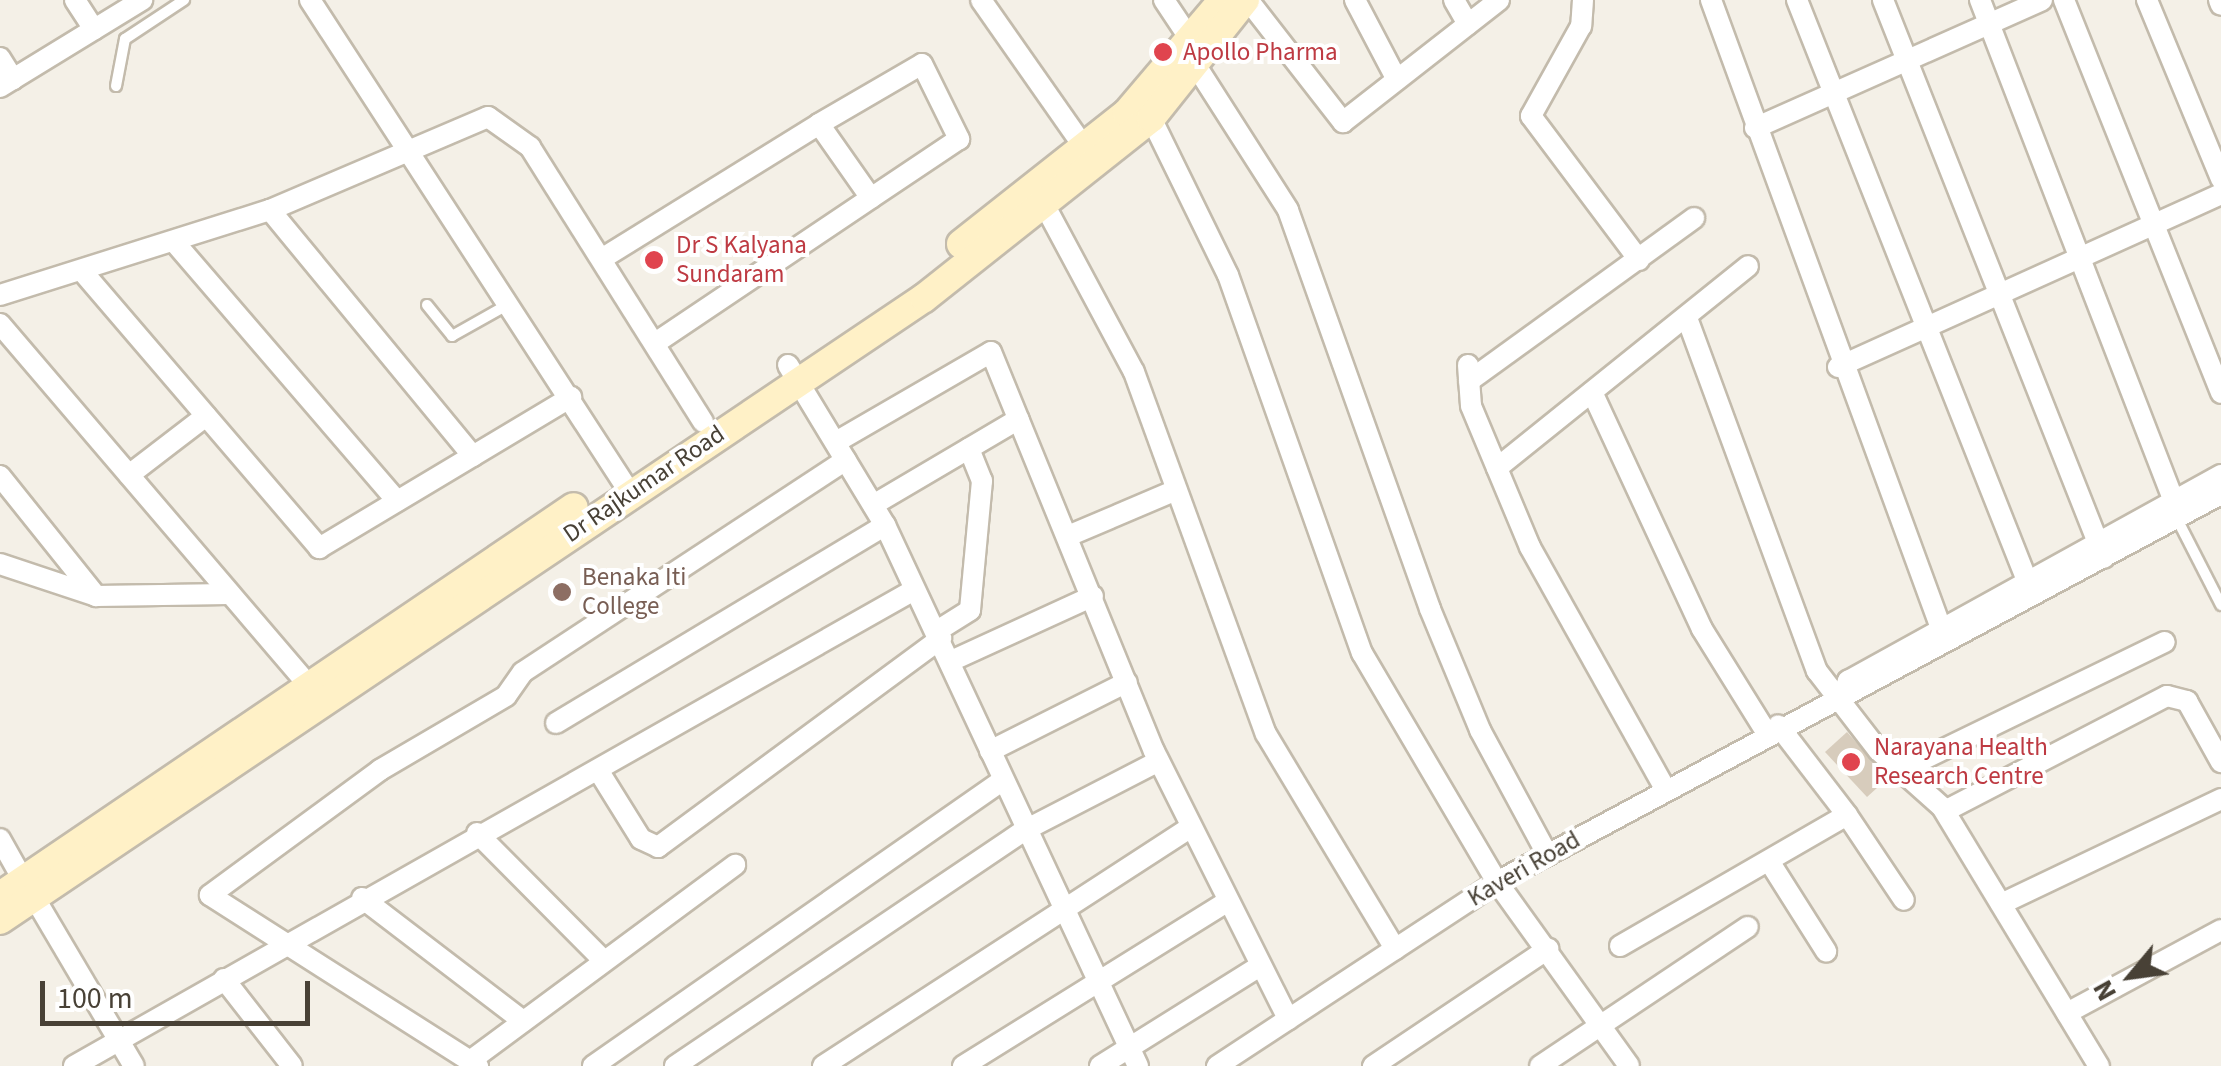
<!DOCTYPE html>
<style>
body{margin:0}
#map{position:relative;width:2221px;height:1066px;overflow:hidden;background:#f4f0e7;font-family:"Source Sans 3",sans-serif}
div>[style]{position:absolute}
.building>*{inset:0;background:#d7ccbc}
.roads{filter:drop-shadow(2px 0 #c3bbac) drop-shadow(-2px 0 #c3bbac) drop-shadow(0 2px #c3bbac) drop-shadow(0 -2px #c3bbac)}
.service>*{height:10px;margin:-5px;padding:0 5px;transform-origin:5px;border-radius:5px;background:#fff}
.minor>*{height:20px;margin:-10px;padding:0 10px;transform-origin:10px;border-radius:10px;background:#fff}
.secondary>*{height:28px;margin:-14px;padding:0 14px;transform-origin:14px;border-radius:14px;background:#fff1c7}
.dots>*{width:28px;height:28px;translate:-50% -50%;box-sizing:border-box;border:5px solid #fff;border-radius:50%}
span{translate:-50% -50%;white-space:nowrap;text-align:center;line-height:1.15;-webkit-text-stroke:8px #fff;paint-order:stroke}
.health-label{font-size:25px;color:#be3a42}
.left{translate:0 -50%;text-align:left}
.street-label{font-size:25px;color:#484136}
.education-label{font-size:25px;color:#785e54}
.north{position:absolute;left:2081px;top:926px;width:100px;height:100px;-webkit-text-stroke:8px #fff;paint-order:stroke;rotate:241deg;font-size:28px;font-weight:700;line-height:40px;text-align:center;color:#484136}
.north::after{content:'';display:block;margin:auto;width:35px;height:45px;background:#484136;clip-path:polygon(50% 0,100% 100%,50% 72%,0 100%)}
.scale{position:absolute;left:40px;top:981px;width:270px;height:45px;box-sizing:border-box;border:5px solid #484136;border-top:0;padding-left:12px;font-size:30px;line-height:35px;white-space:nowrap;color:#484136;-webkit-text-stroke:8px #fff;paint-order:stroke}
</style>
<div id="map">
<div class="building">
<div style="clip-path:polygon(1847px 732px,1888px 778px,1867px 797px,1825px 752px)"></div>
</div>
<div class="roads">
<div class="service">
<div style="left:116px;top:86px;width:48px;rotate:-79.2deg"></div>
<div style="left:125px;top:39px;width:71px;rotate:-33.5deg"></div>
<div style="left:427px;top:305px;width:40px;rotate:51deg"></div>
<div style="left:452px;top:336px;width:65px;rotate:-29.3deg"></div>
<div style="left:2176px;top:517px;width:99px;rotate:62.9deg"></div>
</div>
<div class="minor">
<div style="left:75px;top:0;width:35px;rotate:57deg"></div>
<div style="left:310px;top:0;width:588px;rotate:57.01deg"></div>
<div style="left:981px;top:0;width:179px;rotate:55deg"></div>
<div style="left:1164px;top:0;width:47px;rotate:56.3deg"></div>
<div style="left:1248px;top:0;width:155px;rotate:52.1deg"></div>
<div style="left:1343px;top:122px;width:198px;rotate:-38deg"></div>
<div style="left:1355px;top:0;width:90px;rotate:62.3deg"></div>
<div style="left:1454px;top:0;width:28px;rotate:60deg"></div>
<div style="left:1583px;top:0;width:26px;rotate:94deg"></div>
<div style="left:1581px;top:26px;width:103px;rotate:119.1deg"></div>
<div style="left:1531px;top:116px;width:180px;rotate:53.1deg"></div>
<div style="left:1711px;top:0;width:672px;rotate:69.89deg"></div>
<div style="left:1797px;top:0;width:627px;rotate:68.39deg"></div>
<div style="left:1883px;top:0;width:600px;rotate:68.39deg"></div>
<div style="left:1980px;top:0;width:535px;rotate:68.85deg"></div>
<div style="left:2064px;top:0;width:423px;rotate:68.2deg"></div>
<div style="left:2147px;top:0;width:194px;rotate:67.5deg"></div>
<div style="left:2219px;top:0;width:5px;rotate:68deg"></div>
<div style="left:0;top:58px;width:25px;rotate:58deg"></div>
<div style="left:1198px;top:69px;width:167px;rotate:57.4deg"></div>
<div style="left:1288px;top:210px;width:424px;rotate:70.4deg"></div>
<div style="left:1430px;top:609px;width:131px;rotate:67.5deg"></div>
<div style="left:1480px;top:730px;width:141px;rotate:61.6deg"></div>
<div style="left:0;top:87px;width:167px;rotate:-31.5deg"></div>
<div style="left:1151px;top:118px;width:175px;rotate:63.9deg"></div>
<div style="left:1228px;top:275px;width:401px;rotate:70.5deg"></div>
<div style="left:1362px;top:653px;width:266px;rotate:59.5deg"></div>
<div style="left:1497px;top:882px;width:226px;rotate:54.3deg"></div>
<div style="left:819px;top:124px;width:119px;rotate:-30.2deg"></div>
<div style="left:922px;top:64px;width:84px;rotate:63.7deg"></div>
<div style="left:959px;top:139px;width:106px;rotate:146.2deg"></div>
<div style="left:1755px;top:128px;width:314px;rotate:-24deg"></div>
<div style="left:1045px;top:206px;width:188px;rotate:61.8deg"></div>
<div style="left:1134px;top:372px;width:385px;rotate:70deg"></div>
<div style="left:1266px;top:734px;width:251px;rotate:59deg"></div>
<div style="left:270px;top:210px;width:319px;rotate:50.5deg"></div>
<div style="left:176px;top:244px;width:339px;rotate:49.3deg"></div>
<div style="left:603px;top:258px;width:254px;rotate:-31.8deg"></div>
<div style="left:819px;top:124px;width:90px;rotate:54.9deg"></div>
<div style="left:871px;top:198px;width:257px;rotate:146.1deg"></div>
<div style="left:82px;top:271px;width:365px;rotate:49.4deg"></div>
<div style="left:319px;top:548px;width:294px;rotate:-30.9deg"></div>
<div style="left:0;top:295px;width:283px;rotate:-17.5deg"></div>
<div style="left:270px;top:210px;width:237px;rotate:-23.1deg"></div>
<div style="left:488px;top:117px;width:52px;rotate:35.5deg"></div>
<div style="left:530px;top:147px;width:325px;rotate:57.8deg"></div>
<div style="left:1687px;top:318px;width:376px;rotate:69.8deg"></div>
<div style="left:1817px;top:671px;width:100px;rotate:52.3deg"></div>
<div style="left:1878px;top:750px;width:86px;rotate:41.7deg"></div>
<div style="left:1942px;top:807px;width:303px;rotate:58.8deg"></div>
<div style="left:0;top:324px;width:488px;rotate:49.5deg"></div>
<div style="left:788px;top:365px;width:187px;rotate:58.8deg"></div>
<div style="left:885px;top:525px;width:597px;rotate:64.94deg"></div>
<div style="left:1468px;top:365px;width:41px;rotate:85.8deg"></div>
<div style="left:1471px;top:406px;width:153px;rotate:67.3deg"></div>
<div style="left:1530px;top:547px;width:278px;rotate:60.8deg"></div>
<div style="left:1838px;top:367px;width:420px;rotate:-24.3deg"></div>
<div style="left:1469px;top:381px;width:278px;rotate:-35.9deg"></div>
<div style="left:1592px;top:392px;width:261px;rotate:65.1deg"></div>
<div style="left:1702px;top:629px;width:121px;rotate:58.1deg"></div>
<div style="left:836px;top:442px;width:179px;rotate:-30.1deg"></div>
<div style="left:991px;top:352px;width:431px;rotate:67.8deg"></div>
<div style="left:1154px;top:751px;width:300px;rotate:63.4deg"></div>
<div style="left:1497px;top:468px;width:322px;rotate:-38.8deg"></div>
<div style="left:129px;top:475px;width:97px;rotate:-37.5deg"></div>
<div style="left:0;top:476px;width:154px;rotate:51.3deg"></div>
<div style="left:873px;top:505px;width:169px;rotate:-30.5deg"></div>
<div style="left:1068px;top:536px;width:115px;rotate:-23deg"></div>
<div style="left:0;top:564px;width:101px;rotate:18.4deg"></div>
<div style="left:96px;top:596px;width:133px;rotate:-0.9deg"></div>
<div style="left:937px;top:631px;width:39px;rotate:-32deg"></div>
<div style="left:970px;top:610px;width:130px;rotate:-84.7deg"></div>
<div style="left:982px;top:481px;width:35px;rotate:-112deg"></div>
<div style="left:951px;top:661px;width:156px;rotate:-24.6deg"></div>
<div style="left:1844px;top:693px;width:13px;rotate:-72deg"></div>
<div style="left:1848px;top:681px;width:426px;rotate:-28.9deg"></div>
<div style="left:556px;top:723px;width:384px;rotate:-31deg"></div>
<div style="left:990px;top:751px;width:153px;rotate:-26.7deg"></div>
<div style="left:598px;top:770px;width:81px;rotate:58.1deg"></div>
<div style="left:641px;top:839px;width:19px;rotate:25deg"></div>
<div style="left:658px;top:847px;width:352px;rotate:-36.4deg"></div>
<div style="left:1901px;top:770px;width:293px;rotate:-25.9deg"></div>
<div style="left:1945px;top:811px;width:250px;rotate:-27.4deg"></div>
<div style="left:2167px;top:696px;width:21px;rotate:14deg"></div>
<div style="left:2187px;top:701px;width:70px;rotate:60.9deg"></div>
<div style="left:1847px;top:815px;width:102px;rotate:56.2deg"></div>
<div style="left:477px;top:833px;width:180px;rotate:45.2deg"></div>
<div style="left:0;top:839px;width:47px;rotate:60.7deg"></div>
<div style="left:1769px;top:861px;width:107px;rotate:57.7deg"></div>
<div style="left:34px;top:897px;width:196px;rotate:59.4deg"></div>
<div style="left:362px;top:898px;width:203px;rotate:37.4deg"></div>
<div style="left:2001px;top:904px;width:244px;rotate:-25.5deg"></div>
<div style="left:1620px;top:946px;width:262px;rotate:-30deg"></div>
<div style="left:1847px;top:815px;width:113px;rotate:-127.5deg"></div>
<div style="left:224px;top:979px;width:110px;rotate:52deg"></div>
<div style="left:2067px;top:1013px;width:175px;rotate:-28.3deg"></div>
<div style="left:470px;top:1061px;width:330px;rotate:-36.5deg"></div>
<div style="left:74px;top:1066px;width:965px;rotate:-29.54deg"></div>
<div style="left:478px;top:1066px;width:318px;rotate:-147.5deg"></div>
<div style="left:210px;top:895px;width:211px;rotate:-36.3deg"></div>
<div style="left:380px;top:770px;width:146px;rotate:-30.4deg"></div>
<div style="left:506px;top:696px;width:29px;rotate:-55deg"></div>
<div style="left:523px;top:672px;width:386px;rotate:-33.3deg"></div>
<div style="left:593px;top:1066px;width:500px;rotate:-34.9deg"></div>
<div style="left:675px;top:1066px;width:424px;rotate:-34deg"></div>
<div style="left:1027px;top:829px;width:148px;rotate:-27.3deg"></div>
<div style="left:823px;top:1066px;width:437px;rotate:-33deg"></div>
<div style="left:963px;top:1066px;width:310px;rotate:-31.9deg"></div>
<div style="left:1100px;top:1066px;width:189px;rotate:-32deg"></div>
<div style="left:1217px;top:1066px;width:335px;rotate:-33.3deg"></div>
<div style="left:1497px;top:882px;width:821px;rotate:-28.19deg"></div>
<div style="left:1373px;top:1066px;width:211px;rotate:-33.8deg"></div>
<div style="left:1540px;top:1066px;width:250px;rotate:-33.8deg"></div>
</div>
<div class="secondary">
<div style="left:961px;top:244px;width:211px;rotate:-38.3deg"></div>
<div style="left:1127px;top:113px;width:148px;rotate:-49.7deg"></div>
<div style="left:0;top:896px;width:693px;rotate:-34.13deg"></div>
<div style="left:0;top:920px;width:1114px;rotate:-33.95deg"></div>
<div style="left:924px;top:298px;width:290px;rotate:-38.4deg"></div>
<div style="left:1151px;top:118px;width:151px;rotate:-51.5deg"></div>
</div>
</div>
<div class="dots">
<div style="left:1163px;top:52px;background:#e0444e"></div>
<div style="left:654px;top:260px;background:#e0444e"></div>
<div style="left:562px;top:592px;background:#8d6e63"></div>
<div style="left:1851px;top:762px;background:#e0444e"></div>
</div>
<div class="health-label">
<span class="left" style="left:1183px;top:52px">Apollo Pharma</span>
<span class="left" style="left:676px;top:260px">Dr S Kalyana<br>Sundaram</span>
<span class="left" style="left:1874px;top:762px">Narayana Health<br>Research Centre</span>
</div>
<div class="street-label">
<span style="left:644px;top:484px;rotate:-34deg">Dr Rajkumar Road</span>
<span style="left:1524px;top:869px;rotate:-30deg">Kaveri Road</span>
</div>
<div class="education-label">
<span class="left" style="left:582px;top:592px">Benaka Iti<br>College</span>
</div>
<div class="north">N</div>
<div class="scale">100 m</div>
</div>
